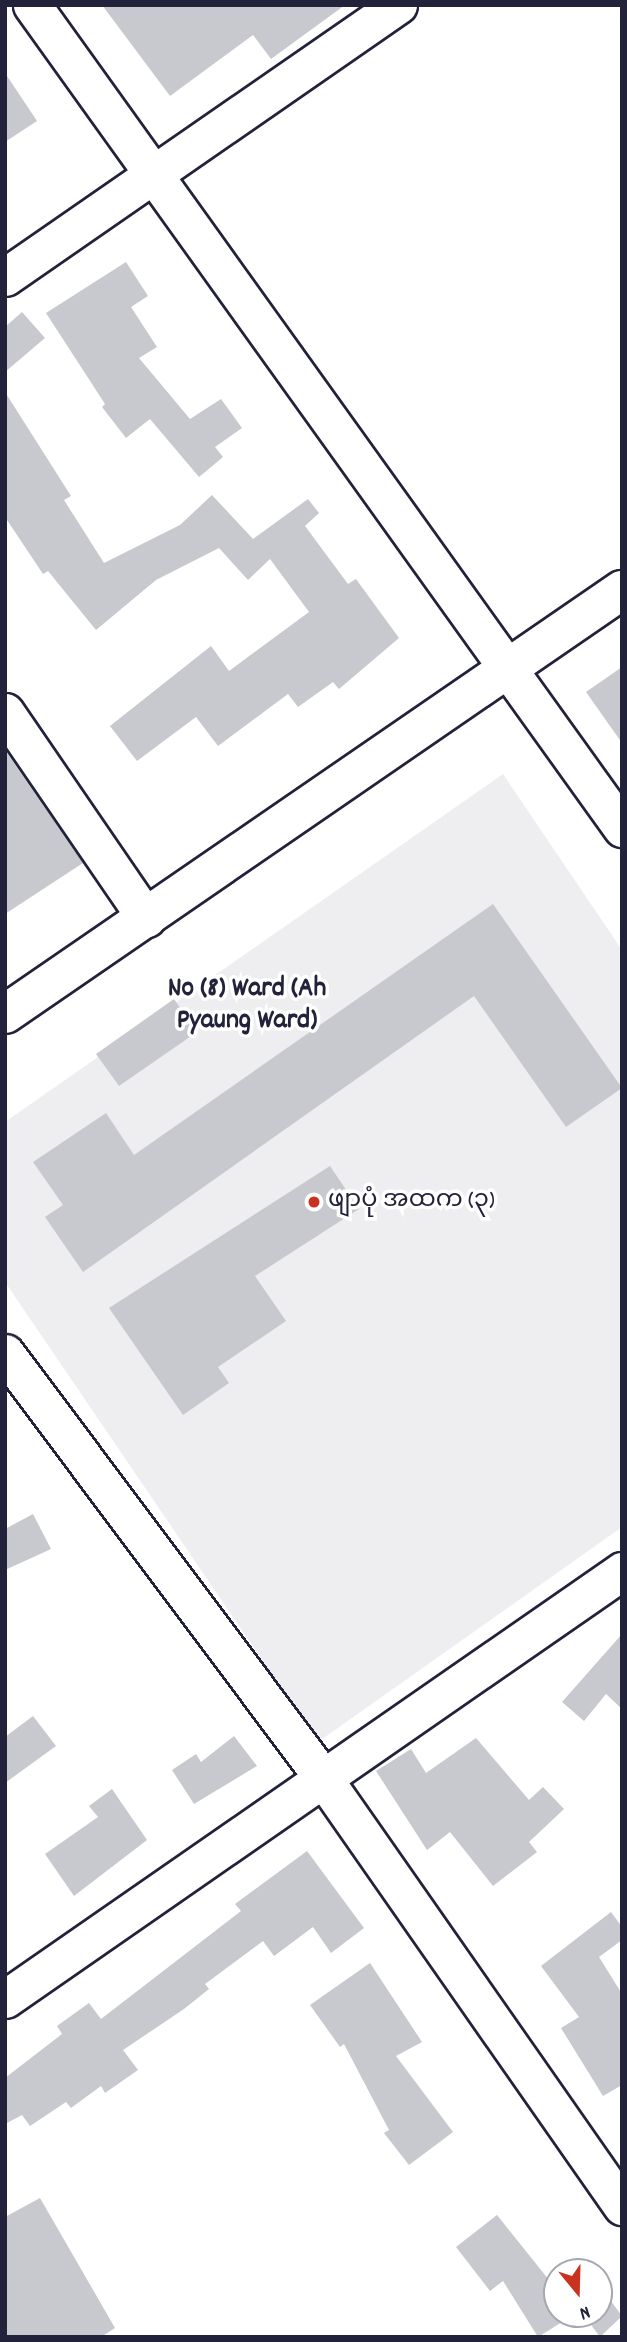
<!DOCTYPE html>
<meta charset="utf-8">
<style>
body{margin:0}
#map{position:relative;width:627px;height:2342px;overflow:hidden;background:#fff;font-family:Dekko,"Noto Sans Myanmar",sans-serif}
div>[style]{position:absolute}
.built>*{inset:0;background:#eeeef1}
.building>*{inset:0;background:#c8c8cf}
.roads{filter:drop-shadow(2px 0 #22223b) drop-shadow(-2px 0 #22223b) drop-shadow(0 2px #22223b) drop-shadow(0 -2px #22223b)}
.street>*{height:37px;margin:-18.5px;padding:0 18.5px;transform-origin:18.5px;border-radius:18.5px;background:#fff}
.secondary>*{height:38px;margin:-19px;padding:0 19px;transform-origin:19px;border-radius:19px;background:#fff}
.dots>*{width:19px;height:19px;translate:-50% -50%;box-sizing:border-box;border:4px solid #fff;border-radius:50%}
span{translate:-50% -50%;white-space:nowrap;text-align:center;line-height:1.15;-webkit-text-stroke:7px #fff;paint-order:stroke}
.poi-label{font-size:24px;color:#22223b}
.left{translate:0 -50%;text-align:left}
.quarter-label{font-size:28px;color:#22223b;font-weight:700}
.frame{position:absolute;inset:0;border:7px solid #22223b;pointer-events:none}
.north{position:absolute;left:543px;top:2258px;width:70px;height:70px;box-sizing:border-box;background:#fff;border:2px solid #a7a7b1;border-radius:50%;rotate:161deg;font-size:19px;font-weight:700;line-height:28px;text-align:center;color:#22223b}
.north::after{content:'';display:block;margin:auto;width:24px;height:32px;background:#c8321e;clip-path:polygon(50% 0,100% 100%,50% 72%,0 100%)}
</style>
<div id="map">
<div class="built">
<div style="clip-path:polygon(503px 774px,622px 950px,622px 1527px,318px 1742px,5px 1282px,5px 1122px)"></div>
</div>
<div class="building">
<div style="clip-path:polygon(102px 5px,345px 5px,271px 59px,253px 35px,170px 96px)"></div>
<div style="clip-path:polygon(5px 73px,37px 121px,5px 142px)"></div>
<div style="clip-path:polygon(126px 262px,148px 296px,131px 307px,157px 347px,139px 358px,190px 419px,221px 399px,242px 428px,215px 447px,223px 457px,199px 477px,150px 419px,126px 438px,102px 407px,105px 404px,46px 313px)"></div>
<div style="clip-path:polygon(22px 312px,45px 338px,5px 372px,5px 327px)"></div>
<div style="clip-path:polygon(5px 392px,71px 496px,64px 500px,104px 563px,180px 525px,212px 495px,253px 539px,308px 499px,319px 513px,305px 526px,348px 584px,356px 579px,399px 638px,339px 689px,333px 682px,298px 707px,288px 694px,218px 746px,196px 717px,137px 761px,110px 726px,211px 646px,229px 671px,309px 612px,270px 559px,248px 580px,219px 548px,156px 580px,96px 630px,48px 571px,43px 574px,5px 517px)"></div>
<div style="clip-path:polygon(622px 667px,622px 743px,586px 692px)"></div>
<div style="clip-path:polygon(5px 750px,83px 863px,5px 914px)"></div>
<div style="clip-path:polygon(493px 904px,622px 1088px,566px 1127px,474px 996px,83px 1272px,45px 1217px,63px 1205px,33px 1162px,106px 1113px,134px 1155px)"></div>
<div style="clip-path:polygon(174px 999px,197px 1032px,119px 1086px,96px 1054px)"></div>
<div style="clip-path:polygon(330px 1166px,359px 1209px,255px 1276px,286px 1321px,218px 1367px,229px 1383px,183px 1415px,109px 1308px)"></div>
<div style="clip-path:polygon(33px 1514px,51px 1549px,5px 1570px,5px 1529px)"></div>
<div style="clip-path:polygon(622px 1634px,622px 1709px,606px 1694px,584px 1721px,562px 1702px)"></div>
<div style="clip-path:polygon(33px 1716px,56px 1746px,5px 1783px,5px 1737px)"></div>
<div style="clip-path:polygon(234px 1736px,257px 1766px,194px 1804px,172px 1770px,196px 1754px,201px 1762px)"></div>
<div style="clip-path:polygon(476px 1738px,529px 1800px,543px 1787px,564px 1809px,529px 1842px,537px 1852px,493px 1886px,450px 1832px,427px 1850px,376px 1771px,411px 1749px,426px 1773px)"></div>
<div style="clip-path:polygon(112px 1789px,147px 1840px,74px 1896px,45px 1854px,98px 1817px,89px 1806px)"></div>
<div style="clip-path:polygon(307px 1851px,364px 1928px,331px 1953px,313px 1927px,274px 1956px,263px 1941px,205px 1984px,209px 1989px,184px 2009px,123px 2050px,138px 2070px,105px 2093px,101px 2086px,71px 2108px,66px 2102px,30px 2126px,22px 2115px,5px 2124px,5px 2078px,62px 2034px,57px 2026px,89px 2003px,101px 2019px,241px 1911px,235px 1904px)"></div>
<div style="clip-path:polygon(611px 1912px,622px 1927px,622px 1940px,599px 1957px,622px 1994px,622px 2085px,603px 2096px,561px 2028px,579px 2017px,541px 1966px)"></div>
<div style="clip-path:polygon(370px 1963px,422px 2042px,396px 2056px,453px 2132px,409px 2165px,384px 2133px,389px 2130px,344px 2044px,340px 2047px,310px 2005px)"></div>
<div style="clip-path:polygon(40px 2198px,115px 2328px,101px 2337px,5px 2337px,5px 2217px)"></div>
<div style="clip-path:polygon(497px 2215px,557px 2290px,557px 2314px,575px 2314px,538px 2337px,503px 2281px,490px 2291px,456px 2247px)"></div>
<div style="clip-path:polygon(599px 2285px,622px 2316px,600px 2337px,583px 2314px,599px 2314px)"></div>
</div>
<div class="roads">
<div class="street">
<div style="left:32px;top:5px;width:1013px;rotate:54.36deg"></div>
<div style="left:5px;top:277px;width:478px;rotate:-34.7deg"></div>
<div style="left:5px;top:712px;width:250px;rotate:55.6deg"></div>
<div style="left:5px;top:1353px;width:527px;rotate:53.17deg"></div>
<div style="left:321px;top:1775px;width:526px;rotate:55.07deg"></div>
<div style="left:5px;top:1999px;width:751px;rotate:-34.75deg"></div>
</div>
<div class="secondary">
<div style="left:5px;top:1014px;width:749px;rotate:-34.5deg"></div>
</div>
</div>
<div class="dots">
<div style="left:314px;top:1202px;background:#c8321e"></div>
</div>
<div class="poi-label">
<span class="left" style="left:328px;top:1202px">ဖျာပုံ အထက (၃)</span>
</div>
<div class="quarter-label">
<span style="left:247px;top:1006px">No (8) Ward (Ah<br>Pyaung Ward)</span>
</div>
<div class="frame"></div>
<div class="north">N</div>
</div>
